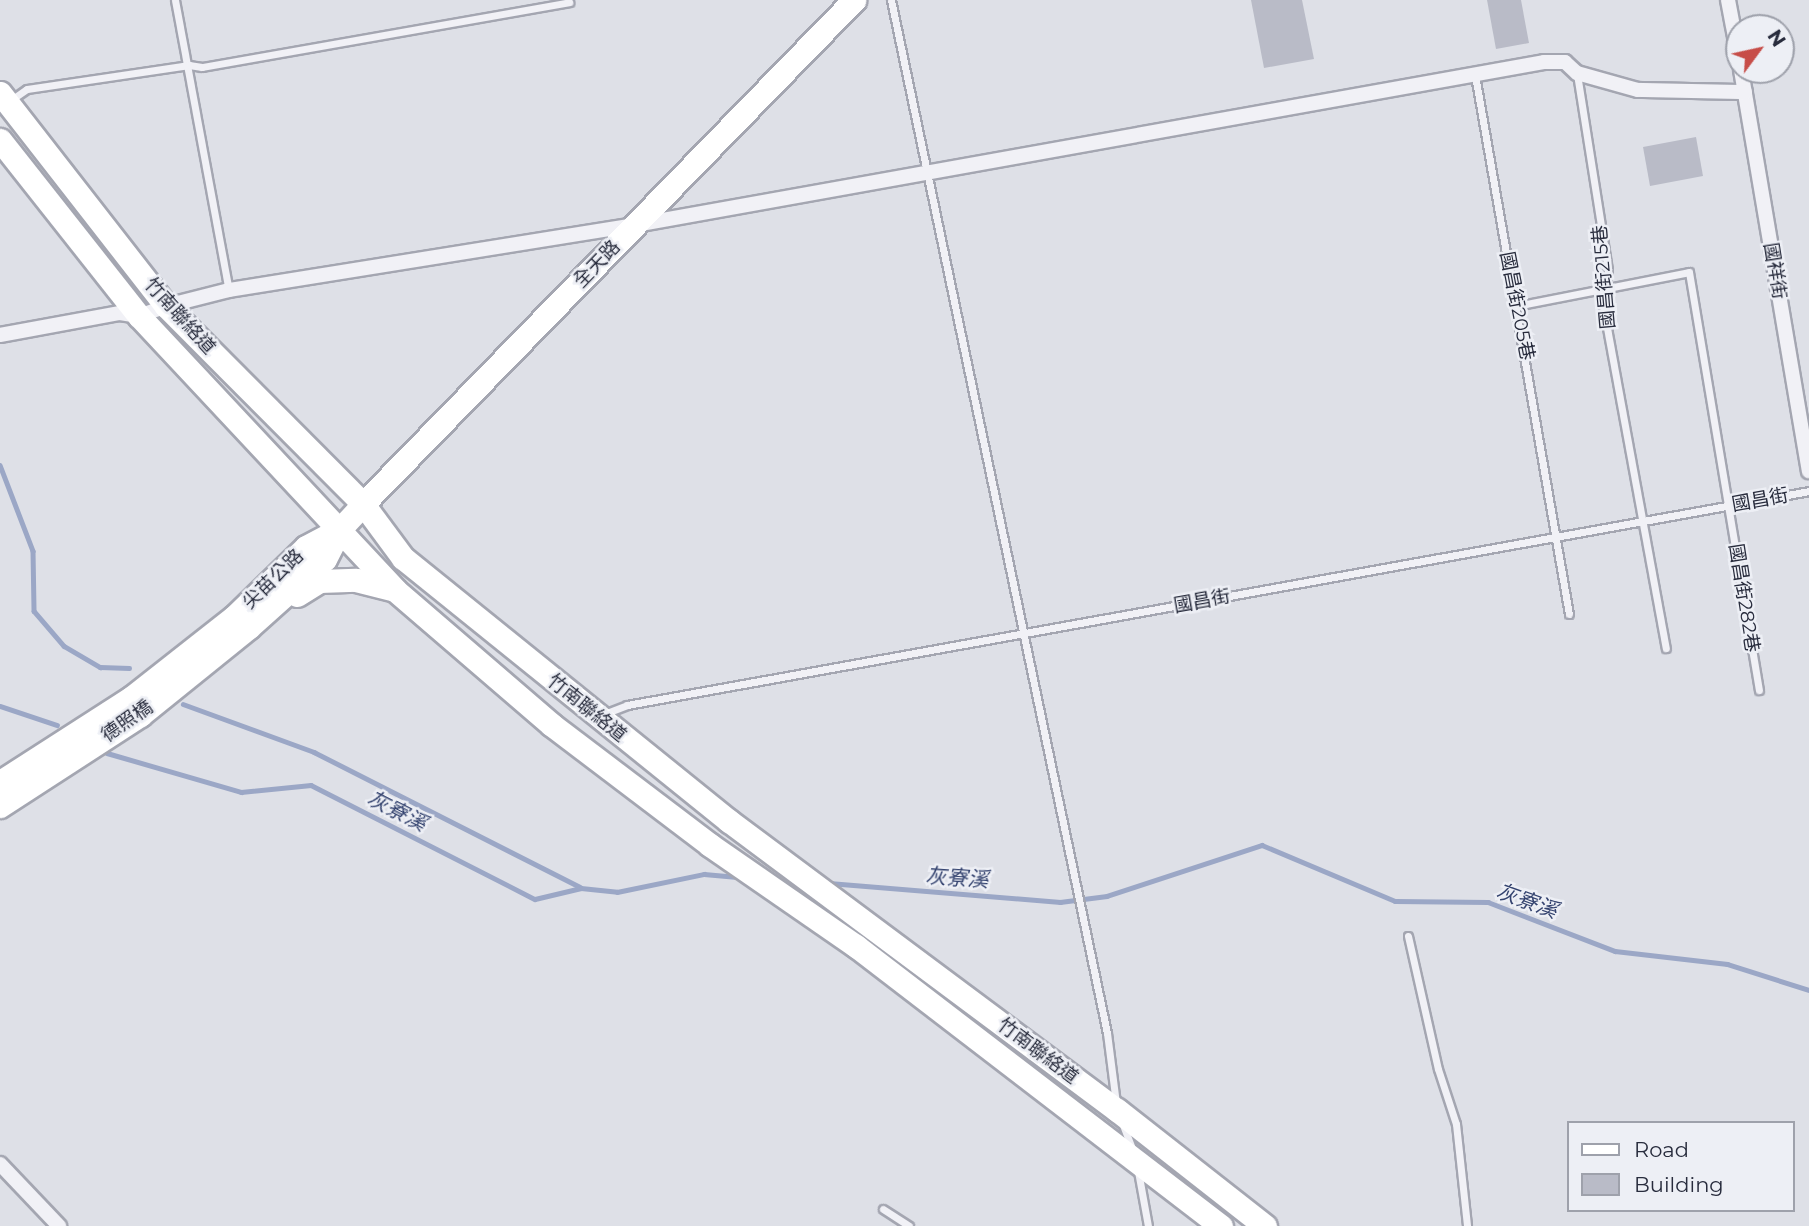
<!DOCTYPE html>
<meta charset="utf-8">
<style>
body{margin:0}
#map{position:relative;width:1809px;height:1226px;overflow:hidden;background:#dee0e7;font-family:Montserrat,"Noto Sans TC",sans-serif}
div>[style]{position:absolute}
.stream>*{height:4.5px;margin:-2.25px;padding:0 2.25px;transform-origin:2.25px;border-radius:2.25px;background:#9ba7c6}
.building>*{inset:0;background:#b9bbc7}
.roads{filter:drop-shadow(2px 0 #a4a6b1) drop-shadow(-2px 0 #a4a6b1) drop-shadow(0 2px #a4a6b1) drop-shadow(0 -2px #a4a6b1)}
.lane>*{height:7px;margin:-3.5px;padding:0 3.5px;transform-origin:3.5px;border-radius:3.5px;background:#f1f1f6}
.street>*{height:14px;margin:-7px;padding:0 7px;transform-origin:7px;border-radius:7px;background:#f1f1f6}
.primary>*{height:23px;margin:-11.5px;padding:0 11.5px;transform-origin:11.5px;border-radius:11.5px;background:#fff}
span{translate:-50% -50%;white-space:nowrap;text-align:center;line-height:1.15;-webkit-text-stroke:5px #edeff5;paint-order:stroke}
.street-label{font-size:19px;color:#282c3d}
.water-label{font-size:21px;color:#34436f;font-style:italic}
.legend{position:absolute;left:1567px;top:1121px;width:228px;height:91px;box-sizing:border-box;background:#edeff5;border:2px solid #9ea1ab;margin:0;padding:9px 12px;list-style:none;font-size:21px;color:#282c3d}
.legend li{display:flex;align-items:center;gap:14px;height:35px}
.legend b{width:35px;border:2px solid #9ea1ab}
.north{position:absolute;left:1725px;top:14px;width:70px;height:70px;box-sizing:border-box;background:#edeff5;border:2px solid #9ea1ab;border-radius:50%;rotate:57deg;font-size:19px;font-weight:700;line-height:28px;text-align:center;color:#282c3d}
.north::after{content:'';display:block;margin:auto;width:24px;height:32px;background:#c74d48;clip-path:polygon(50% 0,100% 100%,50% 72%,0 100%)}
</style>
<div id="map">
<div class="stream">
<div style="left:0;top:465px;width:92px;rotate:69deg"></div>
<div style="left:33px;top:551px;width:60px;rotate:89deg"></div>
<div style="left:34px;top:611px;width:46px;rotate:49.4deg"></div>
<div style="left:64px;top:646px;width:42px;rotate:30.3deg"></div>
<div style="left:100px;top:667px;width:29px;rotate:2deg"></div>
<div style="left:183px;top:704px;width:140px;rotate:20.1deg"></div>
<div style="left:314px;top:752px;width:298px;rotate:26.9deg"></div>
<div style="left:0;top:706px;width:60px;rotate:18.4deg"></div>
<div style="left:107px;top:753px;width:140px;rotate:16.2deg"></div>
<div style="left:241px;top:792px;width:70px;rotate:-5.7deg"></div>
<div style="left:311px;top:785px;width:251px;rotate:27deg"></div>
<div style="left:535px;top:899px;width:47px;rotate:-13.4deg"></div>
<div style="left:581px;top:888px;width:36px;rotate:6deg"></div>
<div style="left:617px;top:892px;width:89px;rotate:-11.7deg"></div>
<div style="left:704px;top:874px;width:36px;rotate:5deg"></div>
<div style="left:829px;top:883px;width:232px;rotate:4.7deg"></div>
<div style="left:1060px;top:902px;width:47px;rotate:-7.3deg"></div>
<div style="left:1107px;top:896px;width:163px;rotate:-18.2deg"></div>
<div style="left:1262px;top:845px;width:144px;rotate:22.8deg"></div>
<div style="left:1395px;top:901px;width:93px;rotate:0.6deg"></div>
<div style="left:1488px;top:902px;width:136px;rotate:21.1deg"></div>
<div style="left:1615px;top:951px;width:113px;rotate:6.6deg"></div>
<div style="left:1727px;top:964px;width:86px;rotate:17.6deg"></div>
</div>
<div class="building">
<div style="clip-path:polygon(1251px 0,1302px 0,1314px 59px,1264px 68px)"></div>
<div style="clip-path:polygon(1487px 0,1521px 0,1529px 43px,1496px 49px)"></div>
<div style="clip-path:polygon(1696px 137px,1703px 176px,1650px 186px,1643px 147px)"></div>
</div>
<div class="roads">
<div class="lane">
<div style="left:175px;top:0;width:295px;rotate:79.5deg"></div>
<div style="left:891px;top:0;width:1055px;rotate:78.19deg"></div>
<div style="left:1107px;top:1033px;width:71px;rotate:82.7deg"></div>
<div style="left:1577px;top:74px;width:198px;rotate:81deg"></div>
<div style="left:1608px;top:270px;width:36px;rotate:98deg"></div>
<div style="left:1603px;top:306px;width:348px;rotate:79.6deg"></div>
<div style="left:1475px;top:75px;width:547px;rotate:80.11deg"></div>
<div style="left:11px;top:100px;width:19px;rotate:-35deg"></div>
<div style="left:27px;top:89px;width:164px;rotate:-8.4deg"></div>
<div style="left:189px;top:65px;width:13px;rotate:9deg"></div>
<div style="left:202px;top:67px;width:373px;rotate:-10deg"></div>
<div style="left:1516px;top:306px;width:176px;rotate:-11.1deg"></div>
<div style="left:1689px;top:272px;width:424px;rotate:80.5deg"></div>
<div style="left:604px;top:714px;width:25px;rotate:-21deg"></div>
<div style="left:627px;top:705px;width:1201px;rotate:-10.26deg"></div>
<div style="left:1408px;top:936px;width:136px;rotate:77.3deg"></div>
<div style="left:1438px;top:1069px;width:58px;rotate:71.9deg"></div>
<div style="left:1456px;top:1124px;width:103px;rotate:83.8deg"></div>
<div style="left:1123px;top:1125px;width:26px;rotate:69deg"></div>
<div style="left:1138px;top:1171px;width:56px;rotate:79.7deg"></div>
<div style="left:883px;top:1209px;width:31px;rotate:33deg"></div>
</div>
<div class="street">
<div style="left:1728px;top:0;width:59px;rotate:79.3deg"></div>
<div style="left:1741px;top:70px;width:407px;rotate:80.4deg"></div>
<div style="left:0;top:335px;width:122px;rotate:-10.4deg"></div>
<div style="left:120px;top:313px;width:19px;rotate:9deg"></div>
<div style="left:139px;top:316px;width:29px;rotate:-20deg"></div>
<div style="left:166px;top:306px;width:65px;rotate:-14.3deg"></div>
<div style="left:229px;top:290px;width:411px;rotate:-9.1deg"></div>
<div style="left:635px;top:225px;width:923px;rotate:-10.17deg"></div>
<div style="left:1544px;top:62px;width:21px"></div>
<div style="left:1565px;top:62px;width:16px;rotate:43deg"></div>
<div style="left:1577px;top:73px;width:63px;rotate:15.6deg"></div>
<div style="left:1638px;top:90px;width:107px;rotate:1.1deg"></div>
<div style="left:0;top:1164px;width:86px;rotate:46.4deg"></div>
</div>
<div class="primary">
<div style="left:0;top:93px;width:270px;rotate:52.1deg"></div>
<div style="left:166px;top:306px;width:279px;rotate:45.1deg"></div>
<div style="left:363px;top:504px;width:67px;rotate:53.5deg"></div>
<div style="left:403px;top:558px;width:419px;rotate:38.9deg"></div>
<div style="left:729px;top:821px;width:484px;rotate:36.7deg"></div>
<div style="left:1117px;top:1110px;width:188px;rotate:38.1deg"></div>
<div style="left:0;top:140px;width:224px;rotate:51.7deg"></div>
<div style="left:139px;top:316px;width:375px;rotate:46.9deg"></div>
<div style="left:395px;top:590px;width:207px;rotate:40.7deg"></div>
<div style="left:552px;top:725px;width:198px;rotate:37.2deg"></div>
<div style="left:710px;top:845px;width:178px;rotate:34.7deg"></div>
<div style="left:856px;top:946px;width:460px;rotate:37.5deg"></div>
<div style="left:297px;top:595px;width:26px;rotate:-32deg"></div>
<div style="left:319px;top:581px;width:37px;rotate:-2deg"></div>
<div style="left:356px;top:580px;width:40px;rotate:14.4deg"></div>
<div style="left:0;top:782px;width:156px;rotate:-32.7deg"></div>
<div style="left:131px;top:698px;width:131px;rotate:-38.2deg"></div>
<div style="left:234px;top:617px;width:100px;rotate:-44.2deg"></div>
<div style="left:306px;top:547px;width:38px;rotate:-28deg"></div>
<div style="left:0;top:806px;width:167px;rotate:-33deg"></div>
<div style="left:140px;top:715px;width:139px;rotate:-38.9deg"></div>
<div style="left:248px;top:628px;width:103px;rotate:-41.9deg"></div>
<div style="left:325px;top:559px;width:34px;rotate:-63deg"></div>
<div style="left:340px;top:529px;width:34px;rotate:-47deg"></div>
<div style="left:363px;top:504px;width:704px;rotate:-45.75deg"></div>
</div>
</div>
<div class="street-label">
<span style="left:597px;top:264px;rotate:-46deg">全天路</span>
<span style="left:1775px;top:271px;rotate:81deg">國祥街</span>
<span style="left:1604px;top:277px;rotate:-95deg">國昌街215巷</span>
<span style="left:1517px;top:306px;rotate:79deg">國昌街205巷</span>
<span style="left:180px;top:316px;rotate:48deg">竹南聯絡道</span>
<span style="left:1760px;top:500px;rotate:-10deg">國昌街</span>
<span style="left:273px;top:579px;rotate:-44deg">尖苗公路</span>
<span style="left:1744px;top:598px;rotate:81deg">國昌街282巷</span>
<span style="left:1202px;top:601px;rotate:-10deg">國昌街</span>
<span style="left:587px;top:708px;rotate:39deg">竹南聯絡道</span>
<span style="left:127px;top:721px;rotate:-35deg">德照橋</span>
<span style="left:1038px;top:1051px;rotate:37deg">竹南聯絡道</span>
</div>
<div class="water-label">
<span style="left:397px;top:811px;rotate:27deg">灰寮溪</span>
<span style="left:957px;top:878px;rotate:4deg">灰寮溪</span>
<span style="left:1527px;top:901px;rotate:20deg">灰寮溪</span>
</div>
<ul class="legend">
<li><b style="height:9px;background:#fff"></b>Road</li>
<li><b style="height:19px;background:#b9bbc7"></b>Building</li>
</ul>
<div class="north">N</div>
</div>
